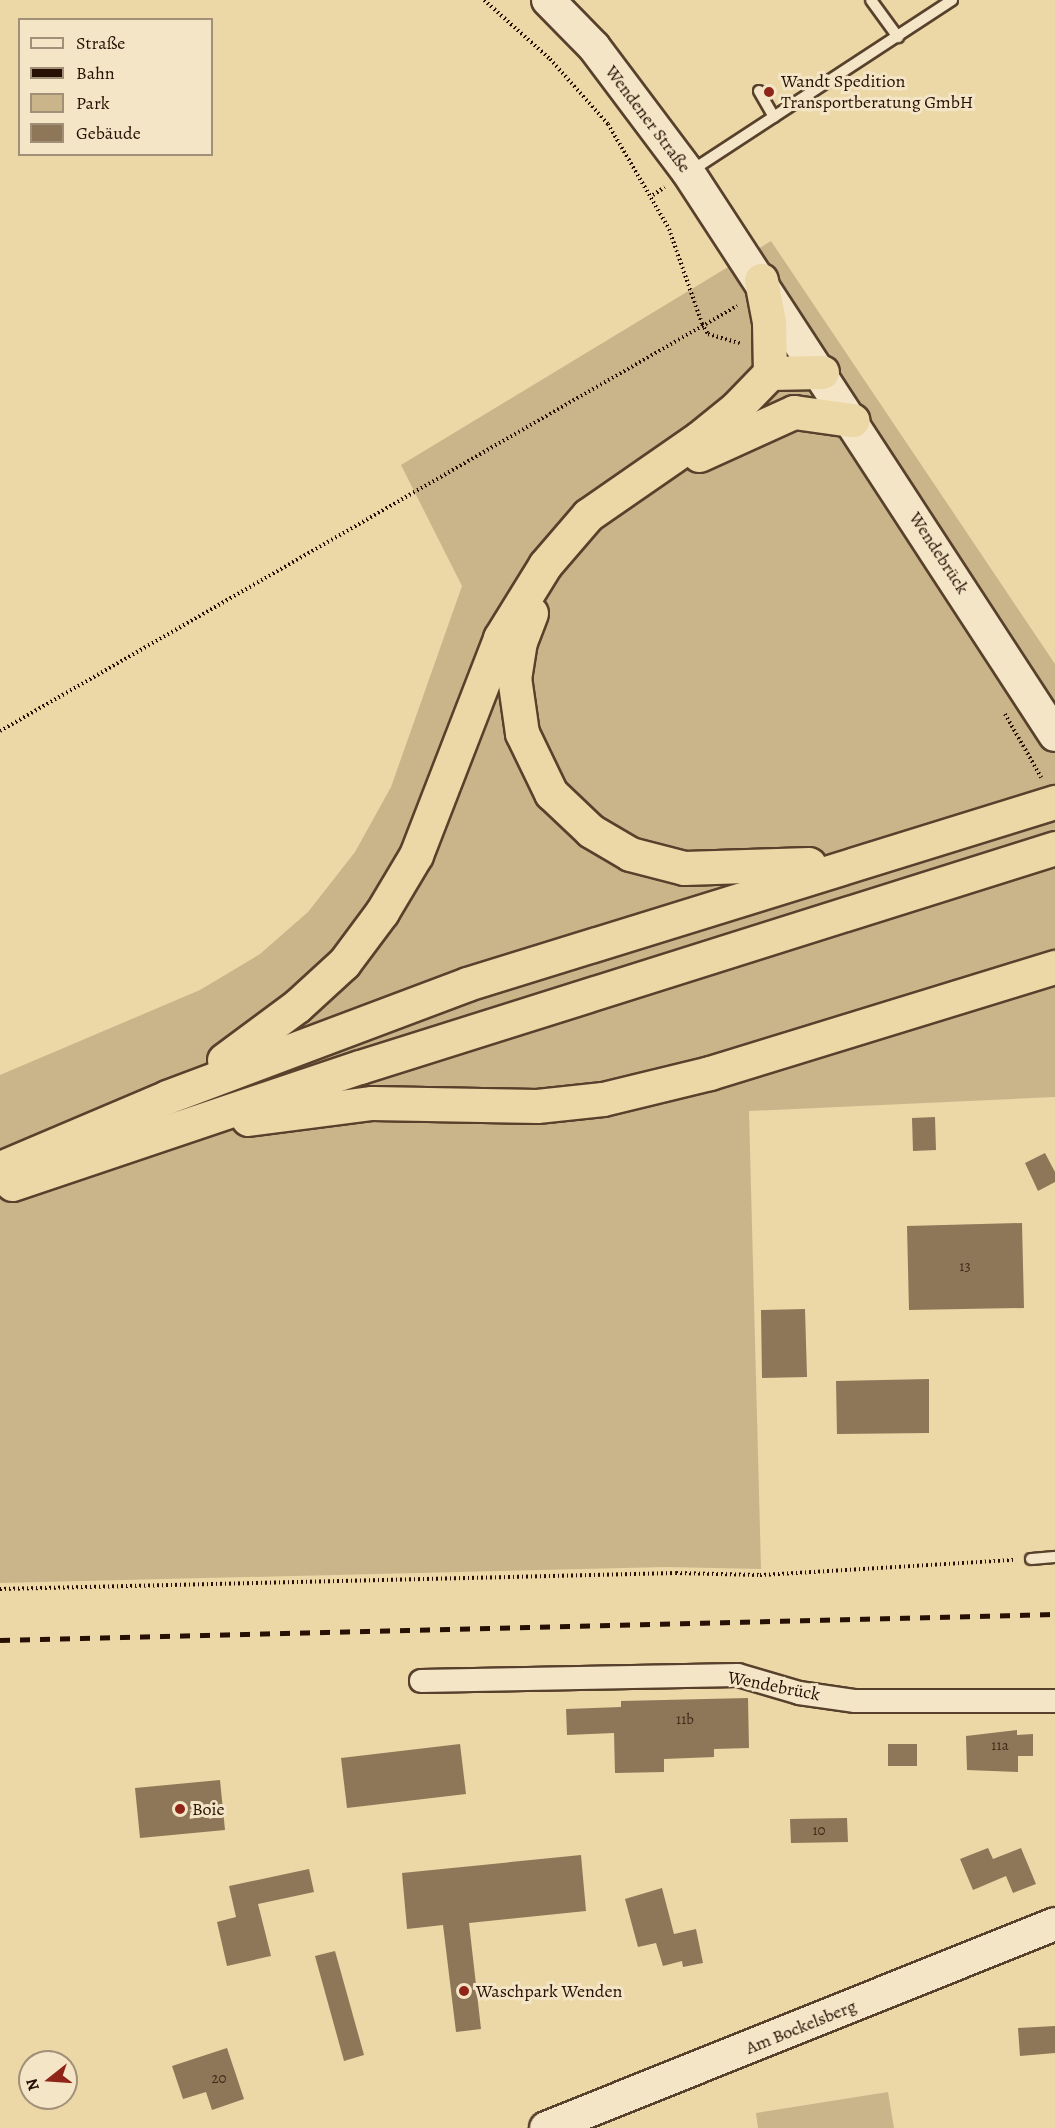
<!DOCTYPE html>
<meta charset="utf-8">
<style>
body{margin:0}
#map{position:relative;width:1055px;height:2128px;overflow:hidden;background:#ecd7a7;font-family:Alegreya,serif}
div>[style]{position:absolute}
.green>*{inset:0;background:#cab58b}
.building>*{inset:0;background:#8d7758}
.path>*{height:4px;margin-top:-2px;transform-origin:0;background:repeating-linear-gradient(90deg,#260f03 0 1.5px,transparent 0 4.5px)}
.roads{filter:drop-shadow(2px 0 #58412c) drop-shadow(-2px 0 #58412c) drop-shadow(0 2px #58412c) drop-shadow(0 -2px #58412c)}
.lane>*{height:10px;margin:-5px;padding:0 5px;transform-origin:5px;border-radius:5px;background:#f3e5c6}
.street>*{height:22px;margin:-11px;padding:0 11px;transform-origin:11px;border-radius:11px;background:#f3e5c6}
.secondary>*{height:32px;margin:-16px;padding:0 16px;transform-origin:16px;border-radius:16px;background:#f3e5c6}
.highway>*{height:33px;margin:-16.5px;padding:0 16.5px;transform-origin:16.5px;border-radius:16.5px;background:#ecd7a7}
.rail>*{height:4.5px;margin-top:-2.25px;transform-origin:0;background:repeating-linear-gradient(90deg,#260f03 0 10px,transparent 0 20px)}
.dots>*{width:16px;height:16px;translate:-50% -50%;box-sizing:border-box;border:3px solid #f3e5c6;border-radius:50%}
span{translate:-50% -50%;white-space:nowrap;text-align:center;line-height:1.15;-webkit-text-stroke:6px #f3e5c6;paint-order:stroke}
.number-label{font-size:15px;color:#402918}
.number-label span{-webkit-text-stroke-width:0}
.poi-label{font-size:18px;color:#260f03}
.left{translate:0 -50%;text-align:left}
.street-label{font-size:18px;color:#260f03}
.legend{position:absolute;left:18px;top:18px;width:195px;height:138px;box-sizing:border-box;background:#f3e5c6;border:2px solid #a18f78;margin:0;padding:8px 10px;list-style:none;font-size:18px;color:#260f03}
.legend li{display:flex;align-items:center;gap:12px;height:30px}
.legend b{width:30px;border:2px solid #a18f78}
.north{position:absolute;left:18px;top:2050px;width:60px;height:60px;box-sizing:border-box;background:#f3e5c6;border:2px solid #a18f78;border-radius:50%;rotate:253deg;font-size:16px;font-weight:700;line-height:24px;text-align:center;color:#260f03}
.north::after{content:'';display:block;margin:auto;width:21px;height:27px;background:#8f2418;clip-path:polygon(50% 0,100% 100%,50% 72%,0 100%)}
</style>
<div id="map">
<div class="green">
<div style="clip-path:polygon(771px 241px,1055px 664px,1055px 1097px,749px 1111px,761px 1569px,666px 1567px,0 1583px,0 1075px,200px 990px,260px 954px,308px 912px,355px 852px,391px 787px,462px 586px,401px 465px)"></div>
<div style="clip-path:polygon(888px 2092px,894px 2128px,758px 2128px,756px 2113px)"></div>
</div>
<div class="building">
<div style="clip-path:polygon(935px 1117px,936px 1150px,913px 1151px,912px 1118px)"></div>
<div style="clip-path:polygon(1045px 1153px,1055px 1172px,1055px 1182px,1038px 1191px,1025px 1163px)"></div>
<div style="clip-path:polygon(1022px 1223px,1024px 1308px,909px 1310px,907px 1226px)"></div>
<div style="clip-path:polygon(805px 1309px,807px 1377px,762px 1378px,761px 1310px)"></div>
<div style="clip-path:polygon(929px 1379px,929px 1433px,837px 1434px,836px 1381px)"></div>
<div style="clip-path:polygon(748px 1698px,749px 1748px,714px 1749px,714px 1757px,664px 1759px,664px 1772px,615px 1773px,614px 1733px,567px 1735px,566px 1709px,621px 1707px,621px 1701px)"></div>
<div style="clip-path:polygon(1017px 1730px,1017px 1735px,1033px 1734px,1033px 1756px,1018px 1756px,1018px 1772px,967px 1770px,966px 1736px)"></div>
<div style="clip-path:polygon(460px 1744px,466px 1794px,347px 1808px,341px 1758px)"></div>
<div style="clip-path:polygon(888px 1744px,917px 1744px,917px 1766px,888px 1766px)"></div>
<div style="clip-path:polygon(220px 1780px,225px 1830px,140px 1838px,135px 1788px)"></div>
<div style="clip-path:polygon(847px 1818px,848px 1842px,791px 1843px,790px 1819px)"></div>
<div style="clip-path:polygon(988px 1848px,993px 1859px,1021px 1848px,1036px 1884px,1013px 1893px,1006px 1876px,973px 1890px,960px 1859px)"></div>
<div style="clip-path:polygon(581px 1855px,586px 1911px,469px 1923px,481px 2029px,456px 2032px,443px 1925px,407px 1929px,402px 1873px)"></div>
<div style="clip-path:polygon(309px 1869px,314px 1892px,258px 1904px,271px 1956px,227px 1966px,217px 1922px,236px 1917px,229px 1886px)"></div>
<div style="clip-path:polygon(662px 1888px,674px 1934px,696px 1929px,703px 1963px,683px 1967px,682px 1961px,663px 1966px,656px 1943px,638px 1947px,625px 1899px)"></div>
<div style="clip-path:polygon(335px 1951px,364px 2055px,344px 2061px,315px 1956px)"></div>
<div style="clip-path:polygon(1055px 2026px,1055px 2053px,1020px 2056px,1018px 2028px)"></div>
<div style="clip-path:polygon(227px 2048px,244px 2099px,212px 2110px,206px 2092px,183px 2099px,172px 2066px)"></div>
</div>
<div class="path">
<div style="left:484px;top:0;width:89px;rotate:41.8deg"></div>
<div style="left:550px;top:59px;width:87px;rotate:48.3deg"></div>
<div style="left:608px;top:124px;width:121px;rotate:59.8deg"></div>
<div style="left:669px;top:229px;width:101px;rotate:70.8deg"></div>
<div style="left:702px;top:324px;width:12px;rotate:59deg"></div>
<div style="left:708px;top:334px;width:33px;rotate:16deg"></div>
<div style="left:653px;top:195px;width:14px;rotate:-34deg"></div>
<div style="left:1005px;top:714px;width:73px;rotate:60.3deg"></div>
<div style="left:0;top:731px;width:851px;rotate:-29.97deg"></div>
<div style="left:0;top:1589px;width:676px;rotate:-1.36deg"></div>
<div style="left:676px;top:1573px;width:84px;rotate:1.4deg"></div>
<div style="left:760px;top:1575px;width:255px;rotate:-3.4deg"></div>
</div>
<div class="roads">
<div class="lane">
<div style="left:871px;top:0;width:46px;rotate:53.9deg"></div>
<div style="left:759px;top:91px;width:30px;rotate:60deg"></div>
<div style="left:691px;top:171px;width:312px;rotate:-33.2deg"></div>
<div style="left:1031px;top:1559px;width:24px;rotate:-5deg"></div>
</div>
<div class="street">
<div style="left:421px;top:1681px;width:317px;rotate:-1.1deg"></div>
<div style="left:738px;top:1675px;width:64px;rotate:16.4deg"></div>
<div style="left:799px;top:1693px;width:57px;rotate:8.1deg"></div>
<div style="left:855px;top:1701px;width:200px"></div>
</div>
<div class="secondary">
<div style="left:548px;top:0;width:66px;rotate:45.6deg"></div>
<div style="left:594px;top:47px;width:156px;rotate:53.1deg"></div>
<div style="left:688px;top:172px;width:672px;rotate:56.9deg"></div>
<div style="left:546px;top:2128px;width:548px;rotate:-21.84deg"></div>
</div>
<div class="highway">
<div style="left:761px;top:280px;width:43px;rotate:79.2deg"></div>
<div style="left:769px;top:322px;width:51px;rotate:88.9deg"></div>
<div style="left:699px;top:455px;width:104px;rotate:-24.4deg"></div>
<div style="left:794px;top:412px;width:59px;rotate:7.9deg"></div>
<div style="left:531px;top:613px;width:30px;rotate:111deg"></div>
<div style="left:520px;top:641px;width:36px;rotate:99deg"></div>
<div style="left:514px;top:677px;width:57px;rotate:81.9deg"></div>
<div style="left:522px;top:733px;width:67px;rotate:64.2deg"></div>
<div style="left:551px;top:793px;width:55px;rotate:43.5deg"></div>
<div style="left:591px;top:831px;width:45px;rotate:30.5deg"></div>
<div style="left:630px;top:854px;width:56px;rotate:14.5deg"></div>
<div style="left:684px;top:868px;width:125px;rotate:-1.8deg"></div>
<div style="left:224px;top:1060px;width:91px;rotate:-36.5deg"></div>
<div style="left:297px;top:1006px;width:64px;rotate:-42.5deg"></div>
<div style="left:344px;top:963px;width:64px;rotate:-53.3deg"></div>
<div style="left:382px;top:912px;width:66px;rotate:-59.2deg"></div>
<div style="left:416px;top:855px;width:233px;rotate:-68.8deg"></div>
<div style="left:500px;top:638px;width:86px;rotate:-58.3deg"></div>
<div style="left:545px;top:565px;width:66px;rotate:-49.3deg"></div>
<div style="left:588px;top:515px;width:135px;rotate:-34.7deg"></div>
<div style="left:699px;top:438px;width:48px;rotate:-39deg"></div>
<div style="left:736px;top:408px;width:49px;rotate:-45.8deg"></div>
<div style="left:770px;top:373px;width:52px;rotate:-1.1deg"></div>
<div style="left:248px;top:1119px;width:125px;rotate:-7.4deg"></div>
<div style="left:372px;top:1103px;width:165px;rotate:1deg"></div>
<div style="left:537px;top:1106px;width:66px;rotate:-6.1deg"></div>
<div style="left:603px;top:1099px;width:110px;rotate:-13.7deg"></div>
<div style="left:710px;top:1073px;width:361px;rotate:-17.1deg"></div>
<div style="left:0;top:1168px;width:181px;rotate:-23deg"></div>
<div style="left:167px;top:1097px;width:321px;rotate:-20.6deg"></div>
<div style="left:467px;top:984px;width:616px;rotate:-17.2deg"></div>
<div style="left:12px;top:1184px;width:367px;rotate:-18.6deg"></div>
<div style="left:360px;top:1067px;width:729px;rotate:-17.49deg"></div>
</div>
</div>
<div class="rail">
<div style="left:0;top:1640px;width:1055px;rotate:-1.41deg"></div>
</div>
<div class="dots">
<div style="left:769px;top:92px;background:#8f2418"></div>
<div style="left:180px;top:1809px;background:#8f2418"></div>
<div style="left:464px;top:1991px;background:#8f2418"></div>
</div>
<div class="number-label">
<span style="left:965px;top:1267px">13</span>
<span style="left:685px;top:1720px">11b</span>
<span style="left:1000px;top:1746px">11a</span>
<span style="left:819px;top:1831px">10</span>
<span style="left:219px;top:2079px">20</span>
</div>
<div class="poi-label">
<span class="left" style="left:781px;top:92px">Wandt Spedition<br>Transportberatung GmbH</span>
<span class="left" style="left:192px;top:1809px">Boie</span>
<span class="left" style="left:476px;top:1991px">Waschpark Wenden</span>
</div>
<div class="street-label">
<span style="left:648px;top:119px;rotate:53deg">Wendener Straße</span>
<span style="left:939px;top:553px;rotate:57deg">Wendebrück</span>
<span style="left:774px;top:1686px;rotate:11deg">Wendebrück</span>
<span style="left:801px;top:2027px;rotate:-22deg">Am Bockelsberg</span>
</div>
<ul class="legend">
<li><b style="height:8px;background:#f3e5c6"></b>Straße</li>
<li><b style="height:8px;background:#260f03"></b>Bahn</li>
<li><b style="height:16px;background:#cab58b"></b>Park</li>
<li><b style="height:16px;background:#8d7758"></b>Gebäude</li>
</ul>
<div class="north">N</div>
</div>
